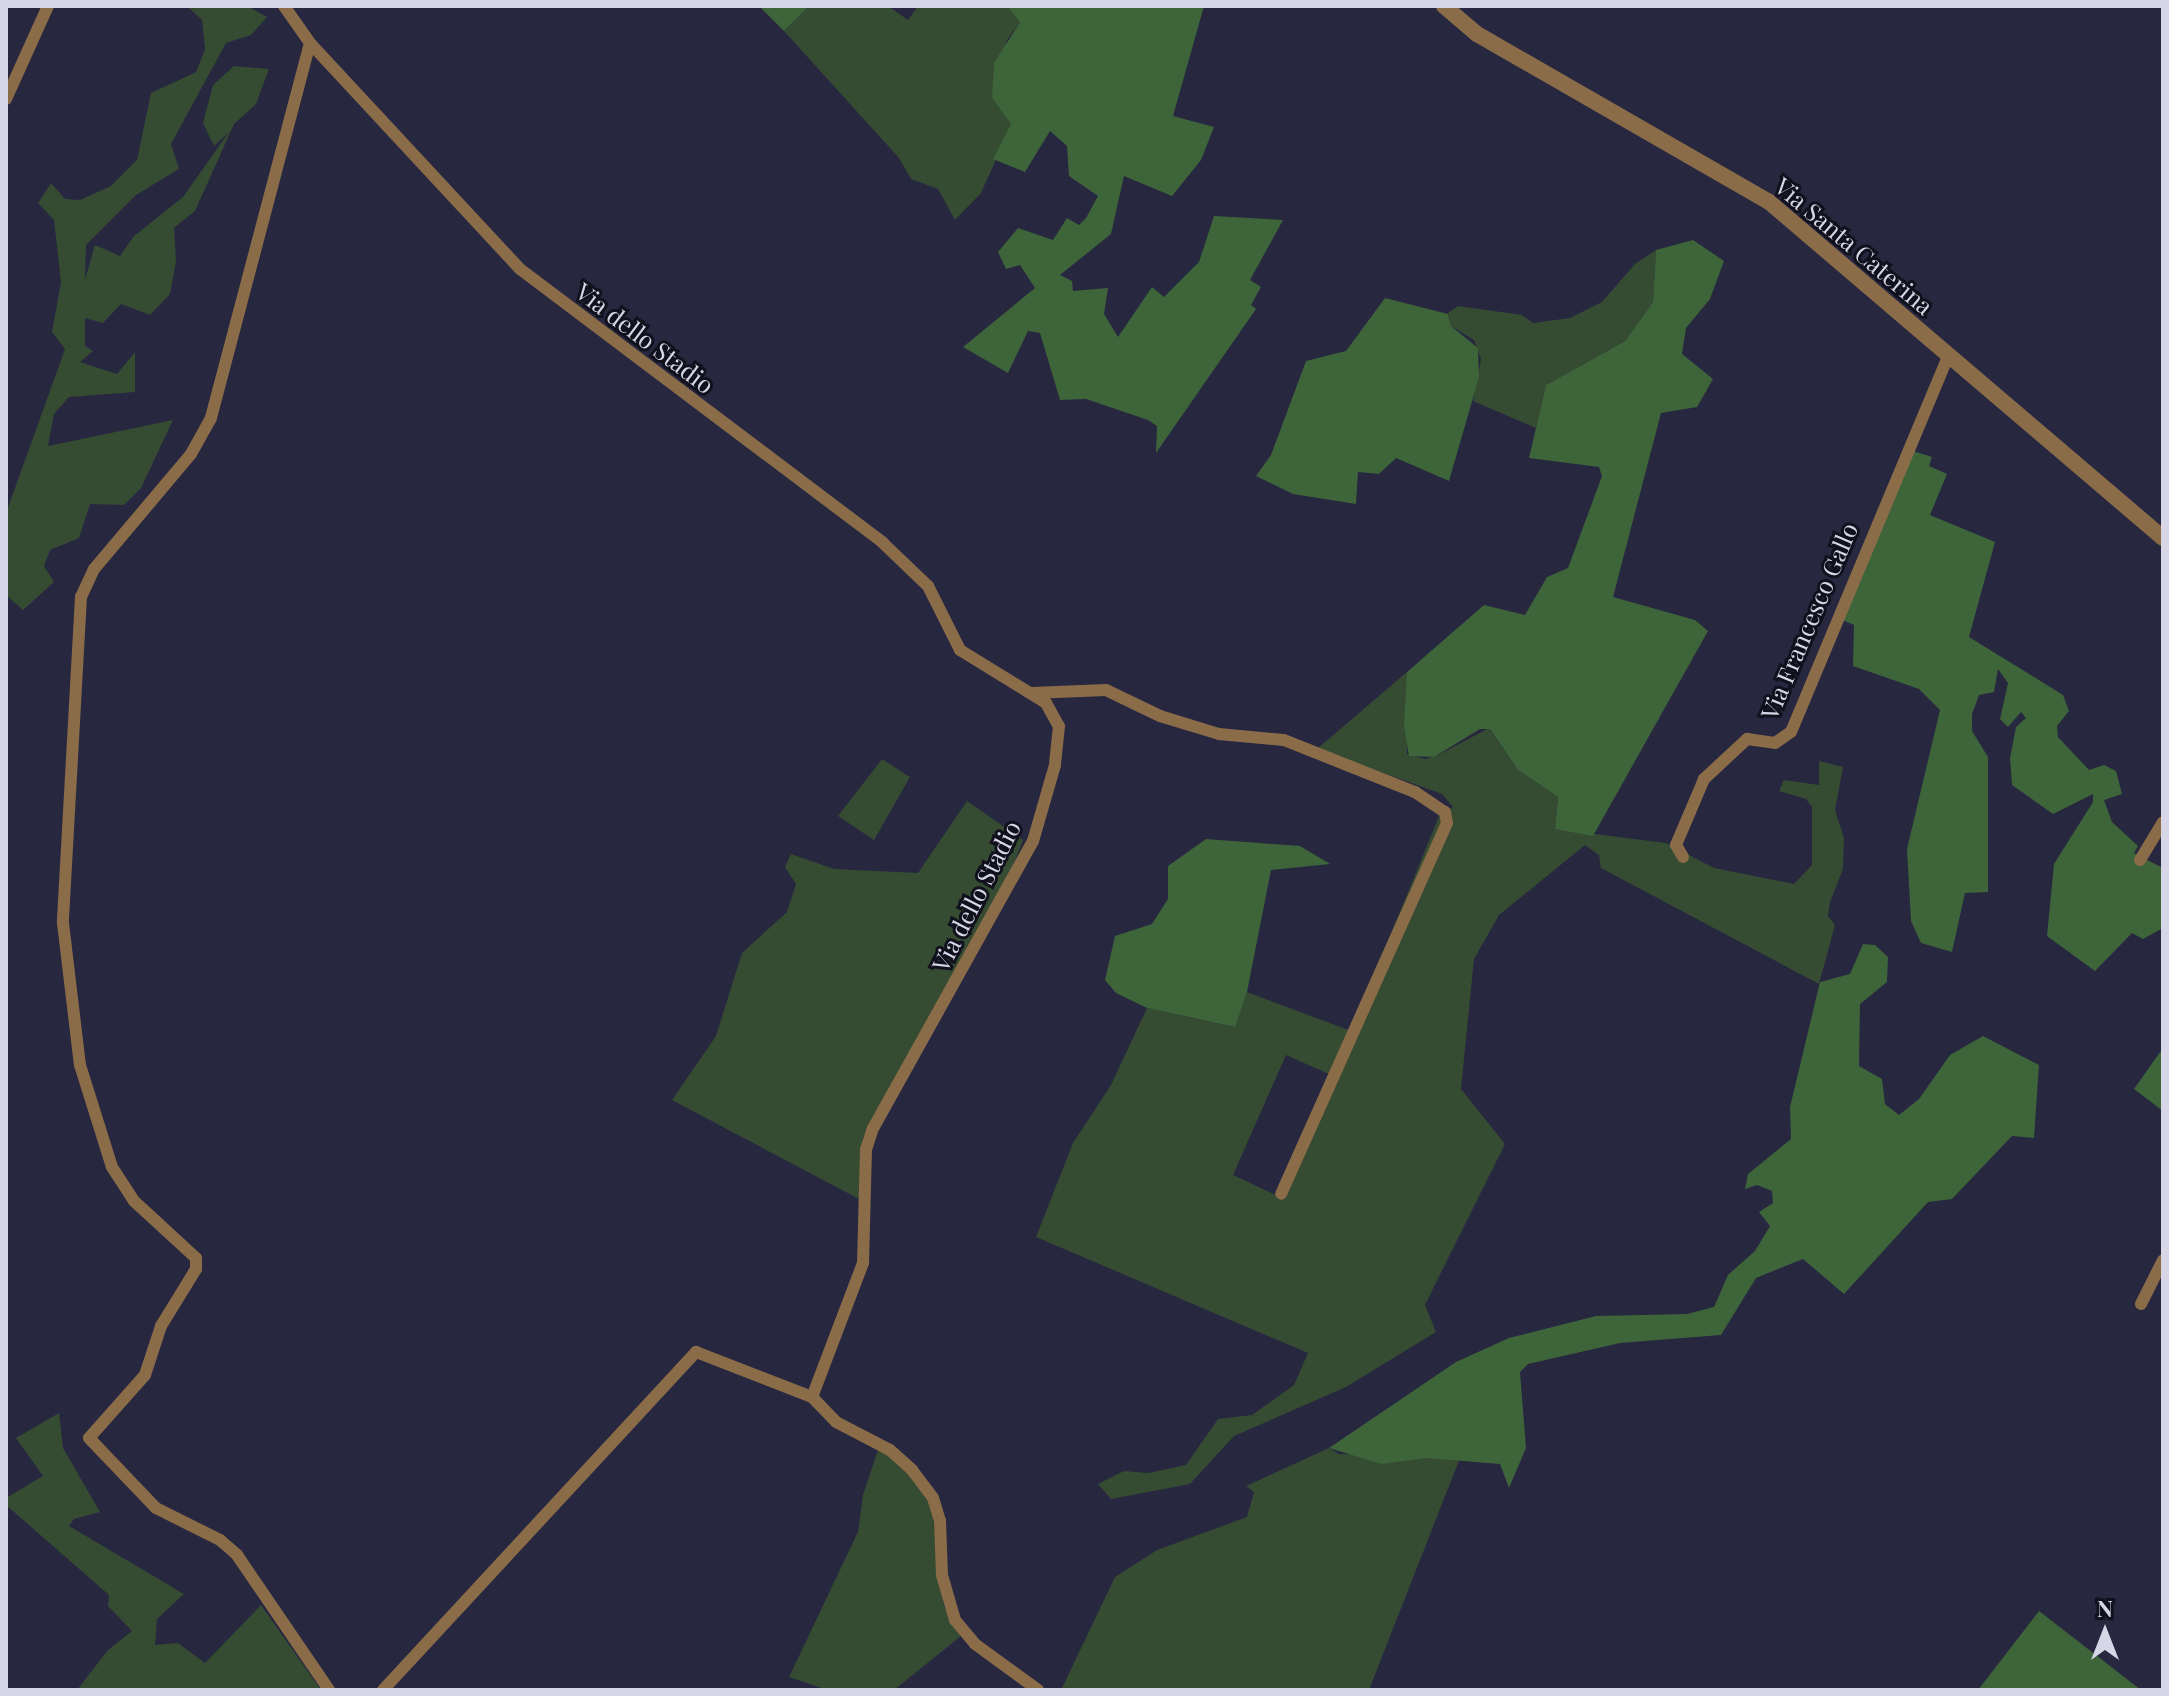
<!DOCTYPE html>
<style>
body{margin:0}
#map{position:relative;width:2169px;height:1696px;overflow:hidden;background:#272740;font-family:"Playfair Display",serif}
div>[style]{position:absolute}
.green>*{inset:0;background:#354b32}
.forest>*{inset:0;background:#3e643a}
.minor>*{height:12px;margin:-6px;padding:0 6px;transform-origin:6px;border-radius:6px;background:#8a6c49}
.tertiary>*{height:16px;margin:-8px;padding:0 8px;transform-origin:8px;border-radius:8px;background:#8a6c49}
span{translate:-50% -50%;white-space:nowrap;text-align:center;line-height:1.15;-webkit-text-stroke:6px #11111d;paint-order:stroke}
.street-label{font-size:24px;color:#d6d6e7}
.frame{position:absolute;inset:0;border:8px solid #d6d6e7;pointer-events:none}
.north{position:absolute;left:2065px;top:1592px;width:80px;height:80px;-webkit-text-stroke:6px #11111d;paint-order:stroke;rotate:0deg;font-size:22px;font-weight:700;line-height:32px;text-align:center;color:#d6d6e7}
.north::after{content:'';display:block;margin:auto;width:28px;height:36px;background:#d6d6e7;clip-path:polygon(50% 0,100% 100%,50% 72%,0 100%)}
</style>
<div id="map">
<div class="green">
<div style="clip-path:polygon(187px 6px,247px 6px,267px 17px,251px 35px,226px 43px,171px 144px,179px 169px,136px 195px,86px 245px,85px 280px,95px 245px,120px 256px,134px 236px,183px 197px,229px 132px,214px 146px,203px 123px,213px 85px,234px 66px,269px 69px,256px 104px,234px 124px,195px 211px,174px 228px,176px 261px,170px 294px,150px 315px,121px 304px,103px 323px,85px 318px,85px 346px,93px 351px,80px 362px,117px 374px,135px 352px,135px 392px,69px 397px,54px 414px,48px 446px,173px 420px,141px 488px,124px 505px,90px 504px,79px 538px,50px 550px,44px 566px,54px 582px,23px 610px,6px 595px,6px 513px,65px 349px,52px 332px,61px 282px,54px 220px,38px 203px,51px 183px,65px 199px,80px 200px,111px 186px,137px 160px,151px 93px,196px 72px,205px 49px,202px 20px)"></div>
<div style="clip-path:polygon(809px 6px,888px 6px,908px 20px,918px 6px,1007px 6px,1017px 16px,1020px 22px,1007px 40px,992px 98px,1012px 124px,981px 193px,955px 220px,938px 189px,911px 179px,899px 158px,784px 31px)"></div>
<div style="clip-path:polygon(1656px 250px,1653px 302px,1625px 341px,1546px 385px,1536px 428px,1473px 401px,1481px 359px,1474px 340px,1451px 326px,1448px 313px,1458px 306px,1522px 315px,1533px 323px,1570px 318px,1602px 302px,1635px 264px)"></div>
<div style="clip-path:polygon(evenodd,1407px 672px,1407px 754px,1425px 759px,1440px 754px,1489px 728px,1518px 770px,1558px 797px,1555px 829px,1666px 843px,1714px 868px,1794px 884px,1812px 865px,1812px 807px,1806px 799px,1779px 791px,1784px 780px,1819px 785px,1819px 761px,1843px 767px,1835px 810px,1844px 838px,1843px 869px,1830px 902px,1828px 916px,1835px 925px,1819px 984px,1601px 868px,1599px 855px,1585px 845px,1499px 915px,1474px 959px,1461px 1089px,1505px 1144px,1425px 1305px,1436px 1332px,1346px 1387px,1234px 1436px,1190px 1484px,1111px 1499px,1098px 1484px,1124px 1471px,1148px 1473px,1186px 1465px,1218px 1419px,1252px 1415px,1294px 1385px,1308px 1353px,1036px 1237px,1073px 1143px,1111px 1085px,1147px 1008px,1234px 1027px,1247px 992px,1351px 1031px,1440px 814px,1453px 807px,1442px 794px,1317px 749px,1407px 672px,1286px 1055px,1331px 1075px,1276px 1195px,1233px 1175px,1286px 1055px)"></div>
<div style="clip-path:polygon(882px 759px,910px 777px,874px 840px,838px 816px)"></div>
<div style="clip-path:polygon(967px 801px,1023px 840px,1004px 889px,863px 1138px,859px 1199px,672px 1100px,716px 1036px,742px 953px,787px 912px,796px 884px,785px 867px,791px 854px,834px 869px,918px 873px)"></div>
<div style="clip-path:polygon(59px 1413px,63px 1448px,100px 1512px,74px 1519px,69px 1526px,184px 1594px,157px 1619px,155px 1645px,178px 1643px,205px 1663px,261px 1605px,321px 1690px,77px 1690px,108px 1650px,132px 1631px,108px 1606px,109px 1595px,6px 1505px,6px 1498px,43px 1476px,16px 1438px)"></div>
<div style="clip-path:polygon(879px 1447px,917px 1479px,931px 1501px,944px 1606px,961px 1636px,894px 1690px,827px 1690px,789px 1677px,858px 1532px,863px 1495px)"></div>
<div style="clip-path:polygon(1329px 1448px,1339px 1454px,1460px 1458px,1369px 1690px,1061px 1690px,1115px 1577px,1157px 1550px,1247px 1517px,1254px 1492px,1246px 1486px)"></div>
</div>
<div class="forest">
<div style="clip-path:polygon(759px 6px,809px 6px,784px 31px)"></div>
<div style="clip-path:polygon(1007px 6px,1204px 6px,1173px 116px,1214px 127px,1201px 160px,1172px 196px,1124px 176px,1111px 234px,1060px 275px,1072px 281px,1073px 291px,1108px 288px,1104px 314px,1118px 337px,1152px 287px,1164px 297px,1199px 262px,1214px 216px,1283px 220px,1250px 280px,1261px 287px,1251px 305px,1256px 309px,1156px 453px,1157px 426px,1148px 420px,1086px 399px,1060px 400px,1040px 333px,1028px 331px,1008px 373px,963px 347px,1035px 288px,1020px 265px,1006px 269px,998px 252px,1018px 228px,1053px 240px,1067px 218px,1079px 225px,1086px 218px,1098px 196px,1069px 176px,1067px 146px,1050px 131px,1025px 172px,993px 159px,1011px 124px,992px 98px,994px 63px,1020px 22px)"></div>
<div style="clip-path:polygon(1693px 240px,1724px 261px,1710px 299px,1686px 328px,1682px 354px,1713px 379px,1697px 407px,1661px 413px,1613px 597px,1695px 620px,1708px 631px,1593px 836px,1555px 829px,1558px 797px,1518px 770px,1490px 729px,1480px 729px,1434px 757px,1409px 756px,1404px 726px,1407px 672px,1484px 605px,1525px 615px,1547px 577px,1568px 568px,1602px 476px,1599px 467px,1529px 458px,1546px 385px,1625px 341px,1653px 302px,1656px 250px)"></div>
<div style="clip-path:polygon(1385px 298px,1448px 314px,1451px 326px,1478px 348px,1479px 377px,1449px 481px,1396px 458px,1379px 474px,1358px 472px,1356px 504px,1293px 494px,1256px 476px,1271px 455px,1306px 361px,1346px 351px)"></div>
<div style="clip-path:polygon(1910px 450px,1932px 457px,1929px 466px,1947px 474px,1930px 515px,1995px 542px,1969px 637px,2063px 695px,2069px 711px,2057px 726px,2058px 737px,2089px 770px,2104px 765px,2116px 771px,2122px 794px,2104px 800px,2112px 822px,2138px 846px,2134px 853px,2163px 868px,2163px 928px,2143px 939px,2132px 933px,2095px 971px,2047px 936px,2054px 864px,2093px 802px,2093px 794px,2053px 814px,2012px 785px,2010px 758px,2016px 727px,2026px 718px,2021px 712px,2008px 727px,2000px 719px,2008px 683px,1998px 669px,1994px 692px,1979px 695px,1972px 714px,1972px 731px,1988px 757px,1988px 892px,1965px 893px,1952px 952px,1921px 943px,1911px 921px,1907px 849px,1940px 710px,1919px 689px,1853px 666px,1854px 625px,1838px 618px)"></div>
<div style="clip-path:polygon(1206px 839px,1300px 846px,1330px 864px,1271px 870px,1247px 992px,1235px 1027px,1147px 1008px,1116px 993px,1105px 980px,1115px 936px,1152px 924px,1168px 899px,1168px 866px)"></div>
<div style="clip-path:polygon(1863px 944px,1875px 945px,1888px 957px,1887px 982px,1860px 1004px,1859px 1066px,1882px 1079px,1885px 1104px,1899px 1115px,1919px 1099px,1950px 1055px,1983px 1036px,2039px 1065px,2034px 1138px,2012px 1136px,1952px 1199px,1928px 1202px,1844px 1294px,1803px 1259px,1756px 1278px,1721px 1335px,1620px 1343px,1528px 1364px,1520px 1372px,1526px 1448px,1509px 1488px,1500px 1464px,1426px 1458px,1381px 1464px,1329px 1448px,1456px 1362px,1509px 1338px,1596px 1316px,1687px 1314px,1714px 1307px,1728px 1275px,1755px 1251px,1770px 1226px,1759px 1212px,1773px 1203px,1772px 1191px,1757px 1185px,1745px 1189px,1748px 1174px,1791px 1139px,1790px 1107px,1820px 982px,1850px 974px)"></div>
<div style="clip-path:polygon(2163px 1048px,2163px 1111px,2134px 1089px)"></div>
<div style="clip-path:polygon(2039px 1611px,2141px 1690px,1978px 1690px)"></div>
</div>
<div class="minor">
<div style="left:284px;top:6px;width:45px;rotate:54.9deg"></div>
<div style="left:310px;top:43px;width:309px;rotate:47.1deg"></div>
<div style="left:520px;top:269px;width:455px;rotate:37deg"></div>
<div style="left:883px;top:543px;width:62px;rotate:43.7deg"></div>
<div style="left:928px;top:586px;width:72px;rotate:63.4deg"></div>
<div style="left:960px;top:650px;width:101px;rotate:31.6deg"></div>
<div style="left:1046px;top:703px;width:26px;rotate:61deg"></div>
<div style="left:1059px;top:726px;width:39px;rotate:96deg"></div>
<div style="left:1055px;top:765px;width:79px;rotate:106.1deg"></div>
<div style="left:1033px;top:841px;width:329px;rotate:119.1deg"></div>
<div style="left:873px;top:1128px;width:22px;rotate:108deg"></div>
<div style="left:866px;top:1149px;width:114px;rotate:91.5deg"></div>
<div style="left:863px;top:1263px;width:143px;rotate:110.8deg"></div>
<div style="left:812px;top:1397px;width:35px;rotate:46deg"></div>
<div style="left:836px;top:1422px;width:61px;rotate:27.4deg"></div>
<div style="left:890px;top:1450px;width:30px;rotate:42deg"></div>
<div style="left:912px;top:1470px;width:35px;rotate:53deg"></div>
<div style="left:933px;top:1498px;width:24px;rotate:73deg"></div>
<div style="left:940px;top:1521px;width:54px;rotate:87.9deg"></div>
<div style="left:942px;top:1575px;width:47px;rotate:73.9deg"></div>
<div style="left:955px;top:1620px;width:31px;rotate:50deg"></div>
<div style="left:975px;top:1644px;width:78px;rotate:36.1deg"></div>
<div style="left:310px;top:43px;width:388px;rotate:104.8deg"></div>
<div style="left:211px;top:418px;width:41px;rotate:119.1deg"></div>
<div style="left:191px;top:454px;width:150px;rotate:130.1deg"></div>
<div style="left:94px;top:569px;width:31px;rotate:115deg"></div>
<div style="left:81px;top:597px;width:326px;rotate:93.2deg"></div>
<div style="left:63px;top:923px;width:143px;rotate:83.2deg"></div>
<div style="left:80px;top:1065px;width:107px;rotate:72.6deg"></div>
<div style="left:112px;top:1167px;width:40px;rotate:57.1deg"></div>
<div style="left:134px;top:1201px;width:84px;rotate:42.6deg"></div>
<div style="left:196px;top:1258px;width:11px;rotate:90deg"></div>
<div style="left:196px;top:1269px;width:67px;rotate:121.6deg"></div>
<div style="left:161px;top:1326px;width:52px;rotate:108.1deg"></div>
<div style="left:145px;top:1375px;width:84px;rotate:131.6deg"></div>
<div style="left:89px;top:1438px;width:97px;rotate:46.3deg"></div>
<div style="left:156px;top:1508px;width:72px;rotate:26.6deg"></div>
<div style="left:220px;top:1540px;width:23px;rotate:41deg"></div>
<div style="left:237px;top:1555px;width:163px;rotate:55.7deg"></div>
<div style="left:6px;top:99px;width:102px;rotate:-65.7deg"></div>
<div style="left:1032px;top:693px;width:74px;rotate:-2.3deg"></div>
<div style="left:1106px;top:690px;width:60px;rotate:25.7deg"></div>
<div style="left:1160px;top:716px;width:62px;rotate:17deg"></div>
<div style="left:1219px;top:734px;width:65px;rotate:5.3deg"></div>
<div style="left:1284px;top:740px;width:141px;rotate:21.7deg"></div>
<div style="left:1415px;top:792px;width:36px;rotate:34deg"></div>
<div style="left:1445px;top:812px;width:11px;rotate:80deg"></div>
<div style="left:1447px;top:823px;width:406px;rotate:114.1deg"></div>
<div style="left:1683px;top:857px;width:14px;rotate:-120deg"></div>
<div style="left:1676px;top:845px;width:72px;rotate:-67deg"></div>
<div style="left:1704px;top:779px;width:59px;rotate:-42.9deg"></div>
<div style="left:1747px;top:739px;width:28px;rotate:8deg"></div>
<div style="left:1775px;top:743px;width:19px;rotate:-35deg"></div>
<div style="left:1791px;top:732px;width:407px;rotate:-67.3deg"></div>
<div style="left:2140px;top:860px;width:44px;rotate:-58.8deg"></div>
<div style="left:2141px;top:1304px;width:49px;rotate:-63.4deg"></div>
<div style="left:383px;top:1690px;width:461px;rotate:-47.2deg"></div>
<div style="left:696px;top:1352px;width:124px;rotate:21.2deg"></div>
</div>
<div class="tertiary">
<div style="left:1444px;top:6px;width:43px;rotate:40.3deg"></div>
<div style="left:1477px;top:34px;width:336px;rotate:29.9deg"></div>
<div style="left:1768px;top:201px;width:519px;rotate:40.47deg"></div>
</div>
<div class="street-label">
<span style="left:1854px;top:246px;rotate:40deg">Via Santa Caterina</span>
<span style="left:645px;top:338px;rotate:37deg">Via dello Stadio</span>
<span style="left:1809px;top:621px;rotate:-67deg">Via Francesco Gallo</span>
<span style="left:976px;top:896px;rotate:-63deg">Via dello Stadio</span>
</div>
<div class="frame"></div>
<div class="north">N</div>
</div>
